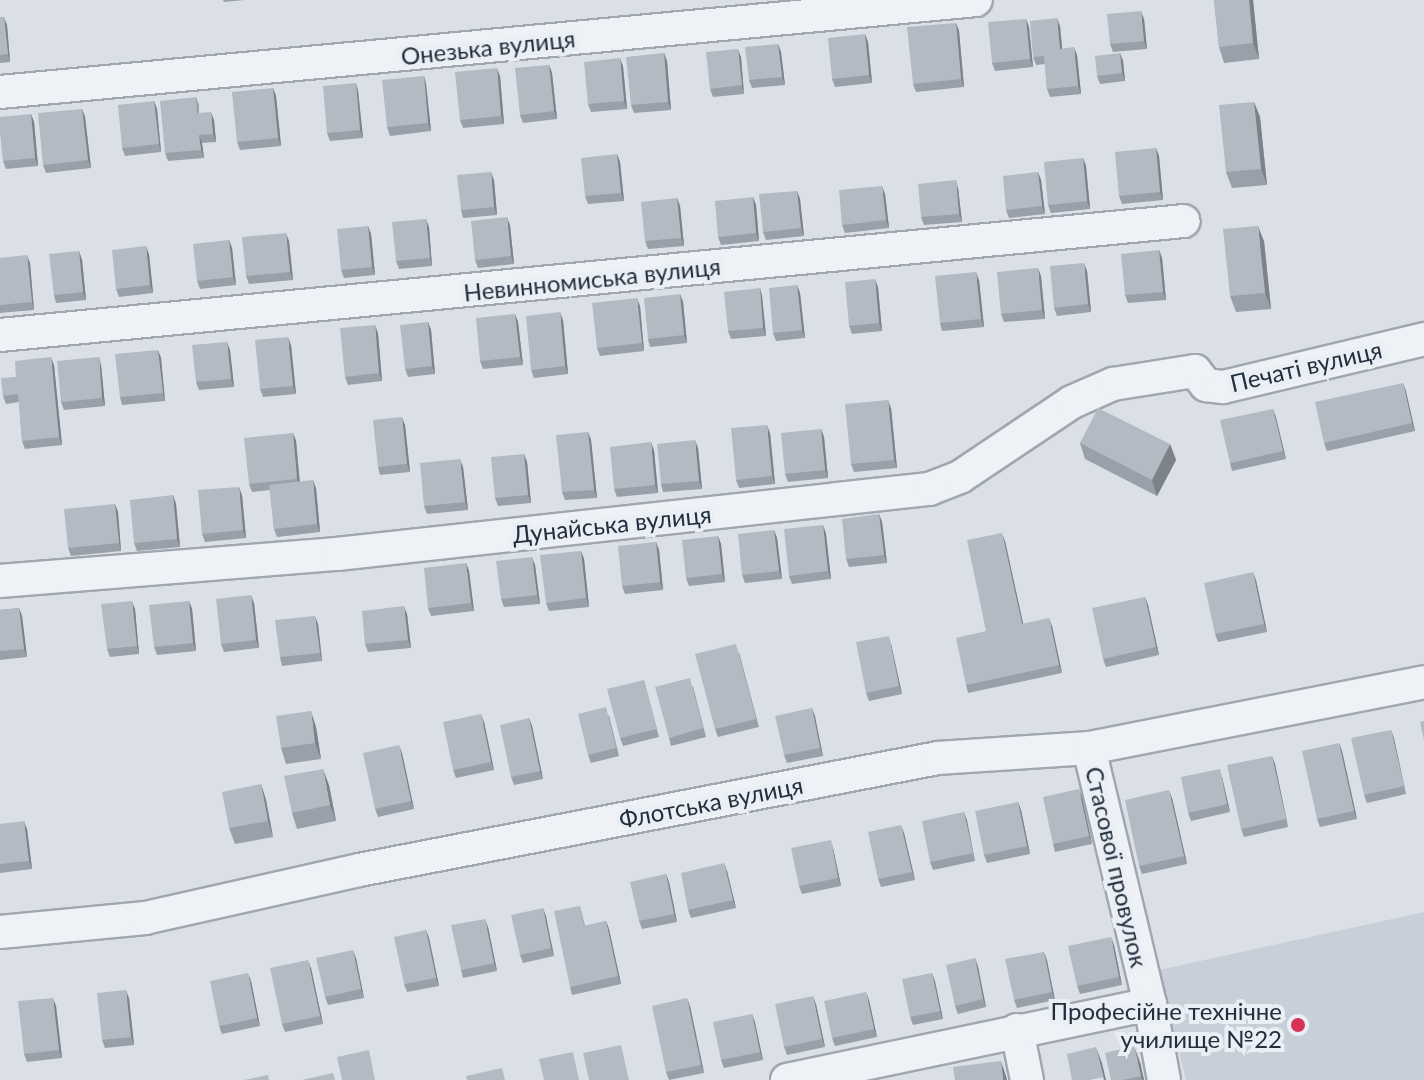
<!DOCTYPE html>
<meta charset="utf-8">
<style>
body{margin:0}
#map{position:relative;width:1424px;height:1080px;overflow:hidden;background:#dbe0e7;font-family:Lato,sans-serif}
div>[style]{position:absolute}
.built>*{inset:0;background:#c9cfd9}
.roads{filter:drop-shadow(2px 0 #a0a7b1) drop-shadow(-2px 0 #a0a7b1) drop-shadow(0 2px #a0a7b1) drop-shadow(0 -2px #a0a7b1)}
.street>*{height:32px;margin:-16px;padding:0 16px;transform-origin:16px;border-radius:16px;background:#eef1f5}
.wall>*{inset:0;background:#99a0a9}
.shaded-wall>*{inset:0;background:#7d8289}
.building>*{inset:0;background:#b2bac4}
.dots>*{width:22px;height:22px;translate:-50% -50%;box-sizing:border-box;border:4px solid #eaeff5;border-radius:50%}
span{translate:-50% -50%;white-space:nowrap;text-align:center;line-height:1.15;-webkit-text-stroke:8px #eaeff5;paint-order:stroke}
.street-label{font-size:24px;color:#242f3e}
.poi-label{font-size:24px;color:#242f3e}
.right{translate:-100% -50%;text-align:right}
</style>
<div id="map">
<div class="built">
<div style="clip-path:polygon(1424px 912px,1424px 1080px,1186px 1080px,1159px 970px)"></div>
</div>
<div class="roads">
<div class="street">
<div style="left:0;top:92px;width:980px;rotate:-5.38deg"></div>
<div style="left:0;top:335px;width:1189px;rotate:-5.5deg"></div>
<div style="left:0;top:581px;width:338px;rotate:-4.6deg"></div>
<div style="left:337px;top:554px;width:596px;rotate:-6.27deg"></div>
<div style="left:929px;top:489px;width:33px;rotate:-21deg"></div>
<div style="left:960px;top:477px;width:135px;rotate:-33.8deg"></div>
<div style="left:1072px;top:402px;width:45px;rotate:-23.7deg"></div>
<div style="left:1113px;top:384px;width:83px;rotate:-9deg"></div>
<div style="left:1195px;top:371px;width:18px;rotate:52deg"></div>
<div style="left:1206px;top:385px;width:17px;rotate:7deg"></div>
<div style="left:1223px;top:387px;width:207px;rotate:-13.4deg"></div>
<div style="left:1089px;top:748px;width:263px;rotate:76.6deg"></div>
<div style="left:1150px;top:1004px;width:77px;rotate:79.6deg"></div>
<div style="left:0;top:932px;width:146px;rotate:-5.5deg"></div>
<div style="left:145px;top:918px;width:219px;rotate:-12.6deg"></div>
<div style="left:359px;top:870px;width:590px;rotate:-10.95deg"></div>
<div style="left:938px;top:758px;width:151px;rotate:-3.8deg"></div>
<div style="left:1089px;top:748px;width:341px;rotate:-11.1deg"></div>
<div style="left:1017px;top:1030px;width:51px;rotate:78.7deg"></div>
<div style="left:787px;top:1080px;width:371px;rotate:-11.8deg"></div>
</div>
</div>
<div class="wall">
<div style="clip-path:polygon(223px 0,244px 0,224px 2px)"></div>
<div style="clip-path:polygon(1214px 0,1253px 0,1259px 59px,1224px 63px,1219px 47px)"></div>
<div style="clip-path:polygon(0 17px,7px 25px,10px 62px,0 63px)"></div>
<div style="clip-path:polygon(1026px 19px,1029px 27px,1033px 67px,995px 71px,992px 63px)"></div>
<div style="clip-path:polygon(1144px 19px,1147px 49px,1113px 52px,1110px 44px)"></div>
<div style="clip-path:polygon(956px 23px,959px 31px,964px 87px,916px 92px,913px 84px)"></div>
<div style="clip-path:polygon(1060px 26px,1062px 49px,1077px 55px,1081px 94px,1050px 97px,1047px 89px,1045px 64px,1036px 65px,1033px 57px)"></div>
<div style="clip-path:polygon(865px 34px,868px 42px,872px 83px,835px 87px,832px 79px)"></div>
<div style="clip-path:polygon(778px 44px,781px 52px,785px 85px,752px 88px,749px 80px)"></div>
<div style="clip-path:polygon(664px 53px,667px 61px,671px 110px,634px 113px,631px 105px)"></div>
<div style="clip-path:polygon(1120px 53px,1123px 61px,1125px 81px,1100px 84px,1097px 76px)"></div>
<div style="clip-path:polygon(741px 57px,744px 94px,713px 97px,710px 89px)"></div>
<div style="clip-path:polygon(549px 65px,552px 73px,557px 119px,523px 123px,520px 115px)"></div>
<div style="clip-path:polygon(623px 66px,627px 109px,591px 112px,588px 104px)"></div>
<div style="clip-path:polygon(424px 76px,426px 84px,431px 131px,390px 136px,387px 127px)"></div>
<div style="clip-path:polygon(500px 76px,504px 124px,463px 128px,460px 120px)"></div>
<div style="clip-path:polygon(356px 83px,358px 91px,363px 138px,330px 141px,327px 133px)"></div>
<div style="clip-path:polygon(273px 88px,276px 96px,281px 146px,240px 150px,237px 142px)"></div>
<div style="clip-path:polygon(196px 97px,199px 105px,199px 113px,214px 120px,216px 142px,202px 143px,204px 158px,168px 161px,165px 153px)"></div>
<div style="clip-path:polygon(154px 101px,157px 109px,161px 152px,125px 156px,122px 148px)"></div>
<div style="clip-path:polygon(1254px 102px,1260px 117px,1267px 185px,1232px 188px,1226px 172px)"></div>
<div style="clip-path:polygon(82px 109px,85px 117px,91px 168px,46px 173px,43px 165px)"></div>
<div style="clip-path:polygon(31px 114px,34px 122px,38px 166px,6px 169px,3px 161px)"></div>
<div style="clip-path:polygon(1156px 148px,1159px 156px,1163px 200px,1122px 204px,1119px 196px)"></div>
<div style="clip-path:polygon(617px 154px,620px 162px,624px 201px,588px 204px,585px 196px)"></div>
<div style="clip-path:polygon(1083px 158px,1086px 166px,1090px 209px,1051px 213px,1048px 205px)"></div>
<div style="clip-path:polygon(1038px 172px,1041px 180px,1045px 214px,1009px 218px,1006px 210px)"></div>
<div style="clip-path:polygon(494px 180px,497px 215px,463px 218px,461px 210px)"></div>
<div style="clip-path:polygon(958px 188px,962px 222px,924px 225px,921px 217px)"></div>
<div style="clip-path:polygon(797px 191px,800px 199px,804px 236px,766px 240px,763px 232px)"></div>
<div style="clip-path:polygon(885px 194px,889px 228px,845px 233px,842px 225px)"></div>
<div style="clip-path:polygon(753px 197px,756px 205px,759px 241px,721px 245px,718px 237px)"></div>
<div style="clip-path:polygon(677px 198px,680px 206px,684px 246px,648px 249px,645px 241px)"></div>
<div style="clip-path:polygon(510px 225px,514px 264px,478px 268px,475px 260px)"></div>
<div style="clip-path:polygon(368px 226px,371px 234px,375px 275px,344px 278px,341px 270px)"></div>
<div style="clip-path:polygon(429px 227px,432px 266px,399px 269px,396px 261px)"></div>
<div style="clip-path:polygon(229px 240px,232px 248px,236px 285px,200px 289px,197px 281px)"></div>
<div style="clip-path:polygon(289px 241px,293px 280px,249px 284px,246px 276px)"></div>
<div style="clip-path:polygon(1264px 241px,1271px 309px,1236px 312px,1230px 296px)"></div>
<div style="clip-path:polygon(1159px 250px,1162px 258px,1166px 300px,1128px 303px,1125px 295px)"></div>
<div style="clip-path:polygon(79px 251px,82px 260px,86px 300px,56px 303px,54px 295px)"></div>
<div style="clip-path:polygon(149px 254px,153px 293px,119px 297px,116px 289px)"></div>
<div style="clip-path:polygon(0 258px,30px 263px,34px 310px,0 313px)"></div>
<div style="clip-path:polygon(1087px 271px,1091px 312px,1057px 316px,1054px 308px)"></div>
<div style="clip-path:polygon(1041px 276px,1045px 319px,1004px 322px,1001px 314px)"></div>
<div style="clip-path:polygon(979px 280px,984px 327px,942px 331px,940px 323px)"></div>
<div style="clip-path:polygon(797px 285px,800px 293px,805px 338px,776px 341px,773px 333px)"></div>
<div style="clip-path:polygon(878px 287px,882px 331px,852px 334px,849px 326px)"></div>
<div style="clip-path:polygon(760px 288px,762px 296px,766px 336px,731px 339px,728px 331px)"></div>
<div style="clip-path:polygon(680px 294px,683px 302px,687px 343px,650px 347px,648px 339px)"></div>
<div style="clip-path:polygon(640px 306px,644px 351px,600px 356px,597px 348px)"></div>
<div style="clip-path:polygon(515px 314px,518px 322px,523px 365px,483px 369px,480px 361px)"></div>
<div style="clip-path:polygon(563px 320px,568px 374px,534px 378px,531px 370px)"></div>
<div style="clip-path:polygon(428px 322px,431px 330px,435px 374px,408px 377px,405px 369px)"></div>
<div style="clip-path:polygon(378px 333px,382px 381px,348px 385px,345px 377px)"></div>
<div style="clip-path:polygon(291px 345px,296px 394px,263px 397px,260px 389px)"></div>
<div style="clip-path:polygon(158px 350px,161px 358px,165px 401px,122px 405px,120px 397px)"></div>
<div style="clip-path:polygon(230px 350px,234px 387px,199px 390px,196px 382px)"></div>
<div style="clip-path:polygon(54px 365px,62px 445px,25px 449px,22px 441px,19px 402px,6px 404px,3px 396px,16px 377px)"></div>
<div style="clip-path:polygon(101px 365px,105px 406px,64px 410px,61px 402px)"></div>
<div style="clip-path:polygon(1403px 383px,1415px 431px,1327px 451px,1324px 443px)"></div>
<div style="clip-path:polygon(891px 408px,897px 468px,854px 472px,851px 464px)"></div>
<div style="clip-path:polygon(1273px 409px,1286px 459px,1232px 471px,1230px 463px)"></div>
<div style="clip-path:polygon(405px 425px,410px 472px,380px 475px,378px 467px)"></div>
<div style="clip-path:polygon(821px 429px,824px 437px,828px 478px,788px 482px,785px 474px)"></div>
<div style="clip-path:polygon(588px 432px,591px 440px,597px 498px,565px 500px,562px 492px)"></div>
<div style="clip-path:polygon(293px 433px,296px 441px,300px 482px,316px 488px,320px 532px,277px 537px,274px 529px,270px 490px,252px 492px,249px 484px)"></div>
<div style="clip-path:polygon(770px 433px,775px 484px,739px 488px,736px 480px)"></div>
<div style="clip-path:polygon(1080px 443px,1170px 444px,1176px 460px,1157px 496px,1085px 459px)"></div>
<div style="clip-path:polygon(698px 448px,702px 489px,663px 492px,661px 484px)"></div>
<div style="clip-path:polygon(654px 450px,658px 493px,617px 497px,614px 489px)"></div>
<div style="clip-path:polygon(524px 454px,527px 462px,531px 503px,498px 506px,495px 498px)"></div>
<div style="clip-path:polygon(463px 467px,468px 510px,427px 514px,424px 506px)"></div>
<div style="clip-path:polygon(173px 495px,176px 504px,180px 547px,137px 551px,134px 543px)"></div>
<div style="clip-path:polygon(242px 495px,246px 538px,205px 542px,202px 534px)"></div>
<div style="clip-path:polygon(115px 504px,118px 512px,121px 551px,71px 556px,68px 548px)"></div>
<div style="clip-path:polygon(879px 514px,882px 522px,887px 563px,849px 567px,846px 559px)"></div>
<div style="clip-path:polygon(823px 525px,826px 534px,831px 579px,792px 584px,789px 576px)"></div>
<div style="clip-path:polygon(774px 530px,777px 538px,782px 579px,745px 583px,742px 575px)"></div>
<div style="clip-path:polygon(718px 536px,721px 544px,725px 582px,689px 586px,686px 578px)"></div>
<div style="clip-path:polygon(1005px 541px,1023px 624px,1052px 626px,1062px 673px,968px 693px,966px 685px,986px 631px)"></div>
<div style="clip-path:polygon(656px 542px,659px 550px,663px 590px,625px 594px,622px 586px)"></div>
<div style="clip-path:polygon(581px 551px,584px 559px,589px 607px,549px 611px,546px 603px)"></div>
<div style="clip-path:polygon(466px 563px,469px 571px,474px 611px,431px 616px,428px 608px)"></div>
<div style="clip-path:polygon(535px 565px,540px 604px,504px 607px,501px 599px)"></div>
<div style="clip-path:polygon(1256px 580px,1267px 632px,1218px 642px,1215px 634px)"></div>
<div style="clip-path:polygon(1145px 597px,1148px 605px,1159px 655px,1106px 667px,1103px 659px)"></div>
<div style="clip-path:polygon(189px 601px,192px 609px,196px 651px,157px 655px,154px 647px)"></div>
<div style="clip-path:polygon(254px 603px,259px 648px,224px 652px,221px 644px)"></div>
<div style="clip-path:polygon(19px 608px,22px 616px,27px 657px,0 660px,0 610px)"></div>
<div style="clip-path:polygon(135px 609px,139px 654px,110px 657px,107px 649px)"></div>
<div style="clip-path:polygon(407px 614px,411px 648px,368px 652px,365px 644px)"></div>
<div style="clip-path:polygon(318px 624px,322px 661px,282px 666px,280px 657px)"></div>
<div style="clip-path:polygon(891px 644px,902px 694px,869px 701px,866px 693px)"></div>
<div style="clip-path:polygon(739px 652px,759px 727px,718px 737px,715px 729px)"></div>
<div style="clip-path:polygon(644px 680px,659px 737px,623px 746px,620px 738px)"></div>
<div style="clip-path:polygon(693px 686px,706px 737px,671px 746px,669px 738px)"></div>
<div style="clip-path:polygon(812px 708px,823px 756px,787px 763px,784px 755px)"></div>
<div style="clip-path:polygon(609px 715px,619px 756px,591px 763px,588px 755px)"></div>
<div style="clip-path:polygon(529px 718px,532px 726px,543px 779px,514px 785px,511px 777px)"></div>
<div style="clip-path:polygon(484px 722px,494px 770px,456px 778px,453px 770px)"></div>
<div style="clip-path:polygon(316px 727px,321px 759px,286px 764px,281px 748px)"></div>
<div style="clip-path:polygon(1391px 730px,1406px 794px,1367px 803px,1364px 795px)"></div>
<div style="clip-path:polygon(1339px 743px,1342px 751px,1357px 819px,1320px 827px,1317px 819px)"></div>
<div style="clip-path:polygon(402px 753px,414px 809px,378px 817px,375px 809px)"></div>
<div style="clip-path:polygon(1272px 756px,1275px 764px,1288px 827px,1244px 837px,1241px 829px)"></div>
<div style="clip-path:polygon(1222px 777px,1230px 812px,1191px 821px,1188px 813px)"></div>
<div style="clip-path:polygon(261px 784px,266px 800px,273px 837px,235px 844px,229px 828px)"></div>
<div style="clip-path:polygon(329px 785px,336px 821px,297px 829px,292px 813px)"></div>
<div style="clip-path:polygon(1082px 797px,1092px 844px,1055px 852px,1053px 844px)"></div>
<div style="clip-path:polygon(1172px 798px,1187px 864px,1142px 874px,1139px 866px)"></div>
<div style="clip-path:polygon(1018px 802px,1021px 810px,1030px 854px,987px 863px,984px 855px)"></div>
<div style="clip-path:polygon(964px 812px,975px 861px,933px 870px,930px 862px)"></div>
<div style="clip-path:polygon(0 824px,27px 829px,32px 869px,0 873px)"></div>
<div style="clip-path:polygon(904px 833px,915px 880px,881px 887px,878px 879px)"></div>
<div style="clip-path:polygon(833px 848px,841px 886px,802px 894px,799px 886px)"></div>
<div style="clip-path:polygon(727px 871px,736px 908px,691px 918px,688px 910px)"></div>
<div style="clip-path:polygon(666px 874px,669px 882px,677px 922px,642px 929px,639px 921px)"></div>
<div style="clip-path:polygon(580px 906px,585px 926px,606px 921px,609px 929px,621px 984px,572px 995px,570px 987px)"></div>
<div style="clip-path:polygon(543px 908px,554px 956px,523px 963px,520px 955px)"></div>
<div style="clip-path:polygon(488px 927px,497px 971px,463px 978px,461px 970px)"></div>
<div style="clip-path:polygon(426px 930px,429px 938px,439px 986px,407px 992px,404px 984px)"></div>
<div style="clip-path:polygon(1114px 945px,1122px 985px,1080px 994px,1077px 986px)"></div>
<div style="clip-path:polygon(1044px 952px,1055px 1000px,1017px 1008px,1014px 1000px)"></div>
<div style="clip-path:polygon(356px 958px,364px 998px,328px 1005px,325px 997px)"></div>
<div style="clip-path:polygon(975px 958px,986px 1007px,958px 1014px,955px 1006px)"></div>
<div style="clip-path:polygon(311px 968px,323px 1024px,285px 1032px,282px 1024px)"></div>
<div style="clip-path:polygon(932px 973px,943px 1019px,913px 1025px,910px 1017px)"></div>
<div style="clip-path:polygon(251px 981px,260px 1026px,222px 1034px,219px 1026px)"></div>
<div style="clip-path:polygon(129px 998px,134px 1045px,105px 1048px,102px 1040px)"></div>
<div style="clip-path:polygon(869px 1000px,877px 1037px,835px 1046px,832px 1038px)"></div>
<div style="clip-path:polygon(816px 1004px,825px 1047px,787px 1055px,784px 1047px)"></div>
<div style="clip-path:polygon(56px 1006px,62px 1058px,27px 1062px,24px 1054px)"></div>
<div style="clip-path:polygon(690px 1006px,704px 1073px,669px 1080px,666px 1072px)"></div>
<div style="clip-path:polygon(752px 1014px,763px 1060px,724px 1068px,721px 1060px)"></div>
<div style="clip-path:polygon(1140px 1062px,1144px 1080px,1111px 1080px)"></div>
</div>
<div class="shaded-wall">
<div style="clip-path:polygon(1249px 0,1253px 0,1259px 59px,1253px 43px)"></div>
<div style="clip-path:polygon(1141px 11px,1144px 19px,1147px 49px,1144px 41px)"></div>
<div style="clip-path:polygon(4px 17px,7px 25px,10px 62px,8px 54px)"></div>
<div style="clip-path:polygon(1057px 18px,1060px 26px,1063px 57px,1060px 49px)"></div>
<div style="clip-path:polygon(1026px 19px,1029px 27px,1033px 67px,1030px 59px)"></div>
<div style="clip-path:polygon(956px 23px,959px 31px,964px 87px,961px 79px)"></div>
<div style="clip-path:polygon(865px 34px,868px 42px,872px 83px,869px 75px)"></div>
<div style="clip-path:polygon(778px 44px,781px 52px,785px 85px,782px 77px)"></div>
<div style="clip-path:polygon(1074px 47px,1077px 55px,1081px 94px,1078px 86px)"></div>
<div style="clip-path:polygon(738px 49px,741px 57px,744px 94px,742px 85px)"></div>
<div style="clip-path:polygon(664px 53px,667px 61px,671px 110px,668px 102px)"></div>
<div style="clip-path:polygon(1120px 53px,1123px 61px,1125px 81px,1122px 73px)"></div>
<div style="clip-path:polygon(620px 58px,623px 66px,627px 109px,624px 101px)"></div>
<div style="clip-path:polygon(549px 65px,552px 73px,557px 119px,554px 111px)"></div>
<div style="clip-path:polygon(497px 68px,500px 76px,504px 124px,501px 116px)"></div>
<div style="clip-path:polygon(424px 76px,426px 84px,431px 131px,428px 123px)"></div>
<div style="clip-path:polygon(356px 83px,358px 91px,363px 138px,360px 130px)"></div>
<div style="clip-path:polygon(273px 88px,276px 96px,281px 146px,278px 138px)"></div>
<div style="clip-path:polygon(154px 101px,157px 109px,161px 152px,159px 144px)"></div>
<div style="clip-path:polygon(1254px 102px,1260px 117px,1267px 185px,1261px 169px)"></div>
<div style="clip-path:polygon(82px 109px,85px 117px,91px 168px,88px 160px)"></div>
<div style="clip-path:polygon(211px 112px,214px 120px,216px 142px,213px 134px)"></div>
<div style="clip-path:polygon(31px 114px,34px 122px,38px 166px,35px 158px)"></div>
<div style="clip-path:polygon(199px 135px,202px 143px,204px 158px,201px 150px)"></div>
<div style="clip-path:polygon(1156px 148px,1159px 156px,1163px 200px,1160px 192px)"></div>
<div style="clip-path:polygon(617px 154px,620px 162px,624px 201px,621px 193px)"></div>
<div style="clip-path:polygon(1083px 158px,1086px 166px,1090px 209px,1087px 201px)"></div>
<div style="clip-path:polygon(491px 172px,494px 180px,497px 215px,494px 207px)"></div>
<div style="clip-path:polygon(1038px 172px,1041px 180px,1045px 214px,1042px 206px)"></div>
<div style="clip-path:polygon(956px 180px,958px 188px,962px 222px,959px 214px)"></div>
<div style="clip-path:polygon(882px 186px,885px 194px,889px 228px,886px 220px)"></div>
<div style="clip-path:polygon(797px 191px,800px 199px,804px 236px,801px 228px)"></div>
<div style="clip-path:polygon(753px 197px,756px 205px,759px 241px,756px 233px)"></div>
<div style="clip-path:polygon(677px 198px,680px 206px,684px 246px,681px 238px)"></div>
<div style="clip-path:polygon(507px 217px,510px 225px,514px 264px,511px 256px)"></div>
<div style="clip-path:polygon(426px 219px,429px 227px,432px 266px,430px 258px)"></div>
<div style="clip-path:polygon(368px 226px,371px 234px,375px 275px,372px 267px)"></div>
<div style="clip-path:polygon(1258px 226px,1264px 241px,1271px 309px,1265px 293px)"></div>
<div style="clip-path:polygon(286px 233px,289px 241px,293px 280px,290px 272px)"></div>
<div style="clip-path:polygon(229px 240px,232px 248px,236px 285px,233px 277px)"></div>
<div style="clip-path:polygon(146px 246px,149px 254px,153px 293px,150px 285px)"></div>
<div style="clip-path:polygon(1159px 250px,1162px 258px,1166px 300px,1163px 292px)"></div>
<div style="clip-path:polygon(79px 251px,82px 260px,86px 300px,83px 292px)"></div>
<div style="clip-path:polygon(27px 255px,30px 263px,34px 310px,32px 302px)"></div>
<div style="clip-path:polygon(1084px 263px,1087px 271px,1091px 312px,1088px 304px)"></div>
<div style="clip-path:polygon(1038px 268px,1041px 276px,1045px 319px,1042px 310px)"></div>
<div style="clip-path:polygon(976px 272px,979px 280px,984px 327px,981px 319px)"></div>
<div style="clip-path:polygon(875px 279px,878px 287px,882px 331px,879px 323px)"></div>
<div style="clip-path:polygon(797px 285px,800px 293px,805px 338px,802px 330px)"></div>
<div style="clip-path:polygon(760px 288px,762px 296px,766px 336px,763px 328px)"></div>
<div style="clip-path:polygon(680px 294px,683px 302px,687px 343px,684px 335px)"></div>
<div style="clip-path:polygon(637px 298px,640px 306px,644px 351px,642px 343px)"></div>
<div style="clip-path:polygon(560px 312px,563px 320px,568px 374px,565px 366px)"></div>
<div style="clip-path:polygon(515px 314px,518px 322px,523px 365px,520px 357px)"></div>
<div style="clip-path:polygon(428px 322px,431px 330px,435px 374px,432px 366px)"></div>
<div style="clip-path:polygon(375px 325px,378px 333px,382px 381px,379px 373px)"></div>
<div style="clip-path:polygon(288px 337px,291px 345px,296px 394px,293px 386px)"></div>
<div style="clip-path:polygon(227px 342px,230px 350px,234px 387px,231px 379px)"></div>
<div style="clip-path:polygon(158px 350px,161px 358px,165px 401px,163px 393px)"></div>
<div style="clip-path:polygon(51px 357px,54px 365px,62px 445px,59px 437px)"></div>
<div style="clip-path:polygon(99px 357px,101px 365px,105px 406px,102px 398px)"></div>
<div style="clip-path:polygon(1403px 383px,1406px 391px,1415px 431px,1412px 423px)"></div>
<div style="clip-path:polygon(888px 400px,891px 408px,897px 468px,894px 460px)"></div>
<div style="clip-path:polygon(1273px 409px,1276px 417px,1286px 459px,1283px 451px)"></div>
<div style="clip-path:polygon(402px 417px,405px 425px,410px 472px,407px 464px)"></div>
<div style="clip-path:polygon(767px 425px,770px 433px,775px 484px,772px 476px)"></div>
<div style="clip-path:polygon(821px 429px,824px 437px,828px 478px,825px 470px)"></div>
<div style="clip-path:polygon(588px 432px,591px 440px,597px 498px,594px 490px)"></div>
<div style="clip-path:polygon(293px 433px,296px 441px,300px 487px,297px 479px)"></div>
<div style="clip-path:polygon(695px 440px,698px 448px,702px 489px,699px 481px)"></div>
<div style="clip-path:polygon(651px 442px,654px 450px,658px 493px,655px 485px)"></div>
<div style="clip-path:polygon(1170px 444px,1176px 460px,1157px 496px,1152px 480px)"></div>
<div style="clip-path:polygon(524px 454px,527px 462px,531px 503px,528px 495px)"></div>
<div style="clip-path:polygon(460px 459px,463px 467px,468px 510px,465px 502px)"></div>
<div style="clip-path:polygon(313px 480px,316px 488px,320px 532px,317px 524px)"></div>
<div style="clip-path:polygon(239px 487px,242px 495px,246px 538px,243px 530px)"></div>
<div style="clip-path:polygon(173px 495px,176px 504px,180px 547px,177px 539px)"></div>
<div style="clip-path:polygon(115px 504px,118px 512px,121px 551px,119px 543px)"></div>
<div style="clip-path:polygon(879px 514px,882px 522px,887px 563px,884px 555px)"></div>
<div style="clip-path:polygon(823px 525px,826px 534px,831px 579px,828px 571px)"></div>
<div style="clip-path:polygon(774px 530px,777px 538px,782px 579px,779px 571px)"></div>
<div style="clip-path:polygon(1002px 533px,1005px 541px,1025px 632px,1022px 624px)"></div>
<div style="clip-path:polygon(718px 536px,721px 544px,725px 582px,722px 574px)"></div>
<div style="clip-path:polygon(656px 542px,659px 550px,663px 590px,660px 582px)"></div>
<div style="clip-path:polygon(581px 551px,584px 559px,589px 607px,586px 598px)"></div>
<div style="clip-path:polygon(532px 557px,535px 565px,540px 604px,537px 595px)"></div>
<div style="clip-path:polygon(466px 563px,469px 571px,474px 611px,471px 603px)"></div>
<div style="clip-path:polygon(1253px 572px,1256px 580px,1267px 632px,1264px 624px)"></div>
<div style="clip-path:polygon(251px 595px,254px 603px,259px 648px,256px 640px)"></div>
<div style="clip-path:polygon(1145px 597px,1148px 605px,1159px 655px,1156px 647px)"></div>
<div style="clip-path:polygon(132px 601px,135px 609px,139px 654px,137px 646px)"></div>
<div style="clip-path:polygon(189px 601px,192px 609px,196px 651px,193px 643px)"></div>
<div style="clip-path:polygon(404px 606px,407px 614px,411px 648px,408px 640px)"></div>
<div style="clip-path:polygon(19px 608px,22px 616px,27px 657px,24px 649px)"></div>
<div style="clip-path:polygon(315px 616px,318px 624px,322px 661px,320px 653px)"></div>
<div style="clip-path:polygon(1049px 618px,1052px 626px,1062px 673px,1059px 665px)"></div>
<div style="clip-path:polygon(889px 636px,891px 644px,902px 694px,899px 686px)"></div>
<div style="clip-path:polygon(812px 708px,815px 716px,823px 756px,820px 748px)"></div>
<div style="clip-path:polygon(311px 711px,316px 727px,321px 759px,315px 743px)"></div>
<div style="clip-path:polygon(481px 714px,484px 722px,494px 770px,491px 762px)"></div>
<div style="clip-path:polygon(529px 718px,532px 726px,543px 779px,540px 771px)"></div>
<div style="clip-path:polygon(1391px 730px,1394px 738px,1406px 794px,1404px 786px)"></div>
<div style="clip-path:polygon(1339px 743px,1342px 751px,1357px 819px,1354px 811px)"></div>
<div style="clip-path:polygon(399px 745px,402px 753px,414px 809px,411px 801px)"></div>
<div style="clip-path:polygon(1272px 756px,1275px 764px,1288px 827px,1286px 819px)"></div>
<div style="clip-path:polygon(323px 769px,329px 785px,336px 821px,330px 805px)"></div>
<div style="clip-path:polygon(1220px 769px,1222px 777px,1230px 812px,1227px 804px)"></div>
<div style="clip-path:polygon(261px 784px,266px 800px,273px 837px,268px 821px)"></div>
<div style="clip-path:polygon(1079px 789px,1082px 797px,1092px 844px,1089px 836px)"></div>
<div style="clip-path:polygon(1169px 790px,1172px 798px,1187px 864px,1184px 856px)"></div>
<div style="clip-path:polygon(1018px 802px,1021px 810px,1030px 854px,1027px 846px)"></div>
<div style="clip-path:polygon(964px 812px,967px 820px,975px 861px,973px 853px)"></div>
<div style="clip-path:polygon(24px 821px,27px 829px,32px 869px,29px 861px)"></div>
<div style="clip-path:polygon(901px 825px,904px 833px,915px 880px,912px 872px)"></div>
<div style="clip-path:polygon(831px 840px,833px 848px,841px 886px,838px 878px)"></div>
<div style="clip-path:polygon(724px 863px,727px 871px,736px 908px,733px 900px)"></div>
<div style="clip-path:polygon(666px 874px,669px 882px,677px 922px,674px 914px)"></div>
<div style="clip-path:polygon(543px 908px,546px 916px,554px 956px,551px 948px)"></div>
<div style="clip-path:polygon(485px 919px,488px 927px,497px 971px,494px 963px)"></div>
<div style="clip-path:polygon(606px 921px,609px 929px,621px 984px,618px 976px)"></div>
<div style="clip-path:polygon(426px 930px,429px 938px,439px 986px,436px 978px)"></div>
<div style="clip-path:polygon(1111px 937px,1114px 945px,1122px 985px,1119px 977px)"></div>
<div style="clip-path:polygon(353px 950px,356px 958px,364px 998px,361px 989px)"></div>
<div style="clip-path:polygon(1044px 952px,1047px 960px,1055px 1000px,1052px 992px)"></div>
<div style="clip-path:polygon(975px 958px,978px 966px,986px 1007px,983px 999px)"></div>
<div style="clip-path:polygon(308px 960px,311px 968px,323px 1024px,320px 1016px)"></div>
<div style="clip-path:polygon(248px 973px,251px 981px,260px 1026px,257px 1018px)"></div>
<div style="clip-path:polygon(932px 973px,935px 981px,943px 1019px,940px 1011px)"></div>
<div style="clip-path:polygon(126px 990px,129px 998px,134px 1045px,131px 1037px)"></div>
<div style="clip-path:polygon(866px 992px,869px 1000px,877px 1037px,874px 1029px)"></div>
<div style="clip-path:polygon(813px 996px,816px 1004px,825px 1047px,822px 1039px)"></div>
<div style="clip-path:polygon(53px 998px,56px 1006px,62px 1058px,59px 1050px)"></div>
<div style="clip-path:polygon(687px 998px,690px 1006px,704px 1073px,701px 1065px)"></div>
<div style="clip-path:polygon(752px 1014px,755px 1022px,763px 1060px,760px 1052px)"></div>
<div style="clip-path:polygon(1134px 1046px,1140px 1062px,1144px 1080px,1142px 1080px,1141px 1076px)"></div>
<div style="clip-path:polygon(1096px 1047px,1102px 1063px,1106px 1080px,1104px 1080px)"></div>
<div style="clip-path:polygon(1001px 1061px,1006px 1076px,1007px 1080px,1003px 1080px)"></div>
</div>
<div class="building">
<div style="clip-path:polygon(1214px 0,1249px 0,1253px 43px,1219px 47px)"></div>
<div style="clip-path:polygon(1141px 11px,1144px 41px,1110px 44px,1107px 14px)"></div>
<div style="clip-path:polygon(0 17px,4px 17px,8px 54px,0 55px)"></div>
<div style="clip-path:polygon(1057px 18px,1060px 49px,1074px 47px,1078px 86px,1047px 89px,1044px 56px,1033px 57px,1030px 21px)"></div>
<div style="clip-path:polygon(1026px 19px,1030px 59px,992px 63px,988px 22px)"></div>
<div style="clip-path:polygon(956px 23px,961px 79px,913px 84px,907px 27px)"></div>
<div style="clip-path:polygon(865px 34px,869px 75px,832px 79px,828px 38px)"></div>
<div style="clip-path:polygon(778px 44px,782px 77px,749px 80px,745px 47px)"></div>
<div style="clip-path:polygon(738px 49px,742px 85px,710px 89px,706px 52px)"></div>
<div style="clip-path:polygon(664px 53px,668px 102px,631px 105px,626px 57px)"></div>
<div style="clip-path:polygon(1120px 53px,1122px 73px,1097px 76px,1095px 56px)"></div>
<div style="clip-path:polygon(620px 58px,624px 101px,588px 104px,584px 62px)"></div>
<div style="clip-path:polygon(549px 65px,554px 111px,520px 115px,515px 68px)"></div>
<div style="clip-path:polygon(497px 68px,501px 116px,460px 120px,455px 72px)"></div>
<div style="clip-path:polygon(424px 76px,428px 123px,387px 127px,382px 80px)"></div>
<div style="clip-path:polygon(356px 83px,360px 130px,327px 133px,323px 86px)"></div>
<div style="clip-path:polygon(273px 88px,278px 138px,237px 142px,232px 92px)"></div>
<div style="clip-path:polygon(196px 97px,197px 113px,211px 112px,213px 134px,199px 135px,201px 150px,165px 153px,160px 101px)"></div>
<div style="clip-path:polygon(154px 101px,159px 144px,122px 148px,118px 105px)"></div>
<div style="clip-path:polygon(1254px 102px,1261px 169px,1226px 172px,1219px 105px)"></div>
<div style="clip-path:polygon(82px 109px,88px 160px,43px 165px,38px 113px)"></div>
<div style="clip-path:polygon(31px 114px,35px 158px,3px 161px,0 133px,0 117px)"></div>
<div style="clip-path:polygon(1156px 148px,1160px 192px,1119px 196px,1115px 152px)"></div>
<div style="clip-path:polygon(617px 154px,621px 193px,585px 196px,581px 158px)"></div>
<div style="clip-path:polygon(1083px 158px,1087px 201px,1048px 205px,1044px 162px)"></div>
<div style="clip-path:polygon(491px 172px,494px 207px,461px 210px,457px 175px)"></div>
<div style="clip-path:polygon(1038px 172px,1042px 206px,1006px 210px,1003px 176px)"></div>
<div style="clip-path:polygon(956px 180px,959px 214px,921px 217px,918px 184px)"></div>
<div style="clip-path:polygon(882px 186px,886px 220px,842px 225px,839px 190px)"></div>
<div style="clip-path:polygon(797px 191px,801px 228px,763px 232px,759px 194px)"></div>
<div style="clip-path:polygon(753px 197px,756px 233px,718px 237px,715px 201px)"></div>
<div style="clip-path:polygon(677px 198px,681px 238px,645px 241px,641px 202px)"></div>
<div style="clip-path:polygon(507px 217px,511px 256px,475px 260px,471px 221px)"></div>
<div style="clip-path:polygon(426px 219px,430px 258px,396px 261px,392px 222px)"></div>
<div style="clip-path:polygon(368px 226px,372px 267px,341px 270px,337px 229px)"></div>
<div style="clip-path:polygon(1258px 226px,1265px 293px,1230px 296px,1223px 229px)"></div>
<div style="clip-path:polygon(286px 233px,290px 272px,246px 276px,242px 237px)"></div>
<div style="clip-path:polygon(229px 240px,233px 277px,197px 281px,193px 244px)"></div>
<div style="clip-path:polygon(146px 246px,150px 285px,116px 289px,112px 250px)"></div>
<div style="clip-path:polygon(1159px 250px,1163px 292px,1125px 295px,1121px 254px)"></div>
<div style="clip-path:polygon(79px 251px,83px 292px,54px 295px,49px 254px)"></div>
<div style="clip-path:polygon(27px 255px,32px 302px,0 305px,0 258px)"></div>
<div style="clip-path:polygon(1084px 263px,1088px 304px,1054px 308px,1050px 266px)"></div>
<div style="clip-path:polygon(1038px 268px,1042px 310px,1001px 314px,997px 272px)"></div>
<div style="clip-path:polygon(976px 272px,981px 319px,940px 323px,935px 276px)"></div>
<div style="clip-path:polygon(875px 279px,879px 323px,849px 326px,845px 282px)"></div>
<div style="clip-path:polygon(797px 285px,802px 330px,773px 333px,769px 288px)"></div>
<div style="clip-path:polygon(760px 288px,763px 328px,728px 331px,724px 292px)"></div>
<div style="clip-path:polygon(680px 294px,684px 335px,648px 339px,644px 298px)"></div>
<div style="clip-path:polygon(637px 298px,642px 343px,597px 348px,592px 303px)"></div>
<div style="clip-path:polygon(560px 312px,565px 366px,531px 370px,526px 316px)"></div>
<div style="clip-path:polygon(515px 314px,520px 357px,480px 361px,476px 318px)"></div>
<div style="clip-path:polygon(428px 322px,432px 366px,405px 369px,400px 325px)"></div>
<div style="clip-path:polygon(375px 325px,379px 373px,345px 377px,340px 328px)"></div>
<div style="clip-path:polygon(288px 337px,293px 386px,260px 389px,255px 340px)"></div>
<div style="clip-path:polygon(227px 342px,231px 379px,196px 382px,192px 345px)"></div>
<div style="clip-path:polygon(158px 350px,163px 393px,120px 397px,115px 354px)"></div>
<div style="clip-path:polygon(51px 357px,59px 437px,22px 441px,18px 394px,3px 396px,1px 378px,16px 377px,15px 361px)"></div>
<div style="clip-path:polygon(99px 357px,102px 398px,61px 402px,57px 361px)"></div>
<div style="clip-path:polygon(1403px 383px,1412px 423px,1324px 443px,1315px 402px)"></div>
<div style="clip-path:polygon(888px 400px,894px 460px,851px 464px,845px 404px)"></div>
<div style="clip-path:polygon(1098px 408px,1170px 444px,1152px 480px,1080px 443px)"></div>
<div style="clip-path:polygon(1273px 409px,1283px 451px,1230px 463px,1220px 420px)"></div>
<div style="clip-path:polygon(402px 417px,407px 464px,378px 467px,373px 420px)"></div>
<div style="clip-path:polygon(767px 425px,772px 476px,736px 480px,731px 428px)"></div>
<div style="clip-path:polygon(821px 429px,825px 470px,785px 474px,781px 433px)"></div>
<div style="clip-path:polygon(588px 432px,594px 490px,562px 492px,556px 435px)"></div>
<div style="clip-path:polygon(293px 433px,297px 479px,249px 484px,244px 438px)"></div>
<div style="clip-path:polygon(695px 440px,699px 481px,661px 484px,657px 444px)"></div>
<div style="clip-path:polygon(651px 442px,655px 485px,614px 489px,610px 447px)"></div>
<div style="clip-path:polygon(524px 454px,528px 495px,495px 498px,491px 457px)"></div>
<div style="clip-path:polygon(460px 459px,465px 502px,424px 506px,420px 463px)"></div>
<div style="clip-path:polygon(313px 480px,317px 524px,274px 529px,269px 485px)"></div>
<div style="clip-path:polygon(239px 487px,243px 530px,202px 534px,198px 490px)"></div>
<div style="clip-path:polygon(173px 495px,177px 539px,134px 543px,130px 500px)"></div>
<div style="clip-path:polygon(115px 504px,119px 543px,68px 548px,64px 509px)"></div>
<div style="clip-path:polygon(879px 514px,884px 555px,846px 559px,842px 519px)"></div>
<div style="clip-path:polygon(823px 525px,828px 571px,789px 576px,784px 529px)"></div>
<div style="clip-path:polygon(774px 530px,779px 571px,742px 575px,738px 534px)"></div>
<div style="clip-path:polygon(1002px 533px,1022px 624px,1049px 618px,1059px 665px,966px 685px,956px 638px,986px 631px,967px 540px)"></div>
<div style="clip-path:polygon(718px 536px,722px 574px,686px 578px,682px 540px)"></div>
<div style="clip-path:polygon(656px 542px,660px 582px,622px 586px,618px 546px)"></div>
<div style="clip-path:polygon(581px 551px,586px 598px,546px 603px,540px 555px)"></div>
<div style="clip-path:polygon(532px 557px,537px 595px,501px 599px,496px 561px)"></div>
<div style="clip-path:polygon(466px 563px,471px 603px,428px 608px,424px 568px)"></div>
<div style="clip-path:polygon(1253px 572px,1264px 624px,1215px 634px,1204px 583px)"></div>
<div style="clip-path:polygon(251px 595px,256px 640px,221px 644px,216px 599px)"></div>
<div style="clip-path:polygon(1145px 597px,1156px 647px,1103px 659px,1092px 608px)"></div>
<div style="clip-path:polygon(132px 601px,137px 646px,107px 649px,101px 604px)"></div>
<div style="clip-path:polygon(189px 601px,193px 643px,154px 647px,149px 605px)"></div>
<div style="clip-path:polygon(404px 606px,408px 640px,365px 644px,362px 611px)"></div>
<div style="clip-path:polygon(19px 608px,24px 649px,0 651px,0 610px)"></div>
<div style="clip-path:polygon(315px 616px,320px 653px,280px 657px,275px 620px)"></div>
<div style="clip-path:polygon(889px 636px,899px 686px,866px 693px,856px 642px)"></div>
<div style="clip-path:polygon(736px 644px,756px 719px,715px 729px,695px 654px)"></div>
<div style="clip-path:polygon(690px 678px,703px 728px,669px 738px,655px 687px)"></div>
<div style="clip-path:polygon(644px 680px,657px 729px,620px 738px,607px 689px)"></div>
<div style="clip-path:polygon(606px 707px,616px 748px,588px 755px,578px 714px)"></div>
<div style="clip-path:polygon(812px 708px,820px 748px,784px 755px,775px 716px)"></div>
<div style="clip-path:polygon(311px 711px,315px 743px,281px 748px,276px 716px)"></div>
<div style="clip-path:polygon(481px 714px,491px 762px,453px 770px,443px 722px)"></div>
<div style="clip-path:polygon(529px 718px,540px 771px,511px 777px,500px 725px)"></div>
<div style="clip-path:polygon(1424px 721px,1424px 740px,1420px 722px)"></div>
<div style="clip-path:polygon(1391px 730px,1404px 786px,1364px 795px,1351px 738px)"></div>
<div style="clip-path:polygon(1339px 743px,1354px 811px,1317px 819px,1302px 751px)"></div>
<div style="clip-path:polygon(399px 745px,411px 801px,375px 809px,363px 753px)"></div>
<div style="clip-path:polygon(1272px 756px,1286px 819px,1241px 829px,1227px 765px)"></div>
<div style="clip-path:polygon(323px 769px,330px 805px,292px 813px,284px 776px)"></div>
<div style="clip-path:polygon(1220px 769px,1227px 804px,1188px 813px,1181px 777px)"></div>
<div style="clip-path:polygon(261px 784px,268px 821px,229px 828px,222px 792px)"></div>
<div style="clip-path:polygon(1079px 789px,1089px 836px,1053px 844px,1043px 797px)"></div>
<div style="clip-path:polygon(1169px 790px,1184px 856px,1139px 866px,1125px 800px)"></div>
<div style="clip-path:polygon(1018px 802px,1027px 846px,984px 855px,975px 811px)"></div>
<div style="clip-path:polygon(964px 812px,973px 853px,930px 862px,922px 821px)"></div>
<div style="clip-path:polygon(24px 821px,29px 861px,0 864px,0 824px)"></div>
<div style="clip-path:polygon(901px 825px,912px 872px,878px 879px,868px 832px)"></div>
<div style="clip-path:polygon(831px 840px,838px 878px,799px 886px,791px 848px)"></div>
<div style="clip-path:polygon(724px 863px,733px 900px,688px 910px,681px 873px)"></div>
<div style="clip-path:polygon(666px 874px,674px 914px,639px 921px,630px 882px)"></div>
<div style="clip-path:polygon(580px 906px,584px 926px,606px 921px,618px 976px,570px 987px,554px 911px)"></div>
<div style="clip-path:polygon(543px 908px,551px 948px,520px 955px,511px 915px)"></div>
<div style="clip-path:polygon(485px 919px,494px 963px,461px 970px,451px 925px)"></div>
<div style="clip-path:polygon(426px 930px,436px 978px,404px 984px,394px 937px)"></div>
<div style="clip-path:polygon(1111px 937px,1119px 977px,1077px 986px,1068px 946px)"></div>
<div style="clip-path:polygon(353px 950px,361px 989px,325px 997px,316px 958px)"></div>
<div style="clip-path:polygon(1044px 952px,1052px 992px,1014px 1000px,1005px 959px)"></div>
<div style="clip-path:polygon(975px 958px,983px 999px,955px 1006px,946px 965px)"></div>
<div style="clip-path:polygon(308px 960px,320px 1016px,282px 1024px,270px 968px)"></div>
<div style="clip-path:polygon(248px 973px,257px 1018px,219px 1026px,210px 981px)"></div>
<div style="clip-path:polygon(932px 973px,940px 1011px,910px 1017px,902px 979px)"></div>
<div style="clip-path:polygon(126px 990px,131px 1037px,102px 1040px,97px 993px)"></div>
<div style="clip-path:polygon(866px 992px,874px 1029px,832px 1038px,824px 1001px)"></div>
<div style="clip-path:polygon(813px 996px,822px 1039px,784px 1047px,775px 1004px)"></div>
<div style="clip-path:polygon(53px 998px,59px 1050px,24px 1054px,18px 1001px)"></div>
<div style="clip-path:polygon(687px 998px,701px 1065px,666px 1072px,652px 1006px)"></div>
<div style="clip-path:polygon(752px 1014px,760px 1052px,721px 1060px,713px 1022px)"></div>
<div style="clip-path:polygon(621px 1045px,629px 1080px,589px 1080px,583px 1053px)"></div>
<div style="clip-path:polygon(1134px 1046px,1141px 1076px,1123px 1080px,1111px 1080px,1105px 1053px)"></div>
<div style="clip-path:polygon(1096px 1047px,1103px 1077px,1090px 1080px,1072px 1080px,1067px 1054px)"></div>
<div style="clip-path:polygon(369px 1050px,375px 1080px,342px 1080px,337px 1057px)"></div>
<div style="clip-path:polygon(573px 1052px,579px 1080px,544px 1080px,539px 1059px)"></div>
<div style="clip-path:polygon(1001px 1061px,1003px 1080px,955px 1080px,953px 1067px)"></div>
<div style="clip-path:polygon(502px 1068px,505px 1080px,467px 1080px,466px 1076px)"></div>
<div style="clip-path:polygon(333px 1073px,335px 1080px,302px 1080px)"></div>
<div style="clip-path:polygon(268px 1075px,269px 1080px,244px 1080px)"></div>
</div>
<div class="dots">
<div style="left:1298px;top:1025px;background:#d83357"></div>
</div>
<div class="street-label">
<span style="left:488px;top:47px;rotate:-6deg">Онезька вулиця</span>
<span style="left:592px;top:279px;rotate:-6deg">Невинномиська вулиця</span>
<span style="left:1306px;top:366px;rotate:-13deg">Печаті вулиця</span>
<span style="left:612px;top:524px;rotate:-6deg">Дунайська вулиця</span>
<span style="left:711px;top:802px;rotate:-11deg">Флотська вулиця</span>
<span style="left:1117px;top:867px;rotate:77deg">Стасової провулок</span>
</div>
<div class="poi-label">
<span class="right" style="left:1282px;top:1025px">Професійне технічне<br>училище №22</span>
</div>
</div>
